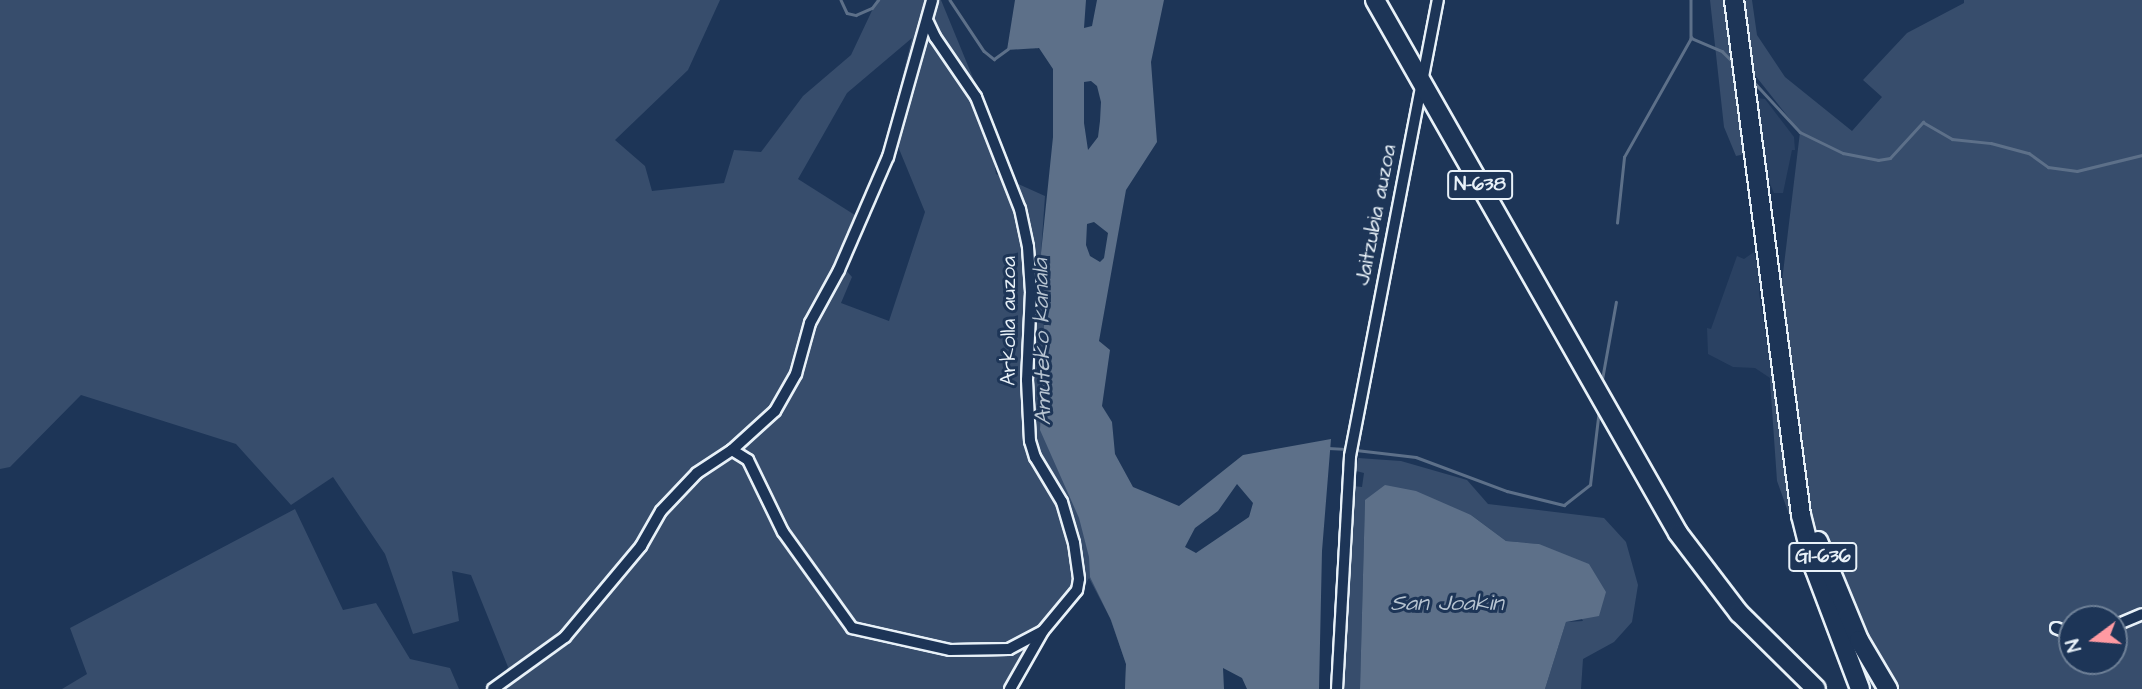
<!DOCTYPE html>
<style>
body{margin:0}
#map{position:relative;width:2142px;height:689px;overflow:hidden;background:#1d3557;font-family:"Architects Daughter",sans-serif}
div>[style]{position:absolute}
.built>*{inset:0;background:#2a4162}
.green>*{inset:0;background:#374d6c}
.water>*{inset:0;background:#5d7089}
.stream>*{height:2.5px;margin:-1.25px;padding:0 1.25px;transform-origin:1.25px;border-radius:1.25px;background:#5d7089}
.roads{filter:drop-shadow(2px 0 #e8f1f8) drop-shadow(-2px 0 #e8f1f8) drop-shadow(0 2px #e8f1f8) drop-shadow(0 -2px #e8f1f8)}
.minor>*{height:10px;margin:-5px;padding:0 5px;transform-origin:5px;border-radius:5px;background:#1d3557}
.primary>*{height:18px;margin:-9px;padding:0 9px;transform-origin:9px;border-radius:9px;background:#1d3557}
span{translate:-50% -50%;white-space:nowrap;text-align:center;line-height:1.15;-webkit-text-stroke:6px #1d3557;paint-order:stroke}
.shield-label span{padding:2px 5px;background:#1d3557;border:2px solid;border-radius:5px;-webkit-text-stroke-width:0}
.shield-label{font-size:19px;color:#e8f1f8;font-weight:700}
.street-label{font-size:21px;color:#e8f1f8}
.water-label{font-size:23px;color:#b7c4d1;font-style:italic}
.north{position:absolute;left:2058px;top:605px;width:70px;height:70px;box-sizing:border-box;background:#1d3557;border:2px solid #6e8097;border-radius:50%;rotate:254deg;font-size:19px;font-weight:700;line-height:28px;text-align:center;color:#e8f1f8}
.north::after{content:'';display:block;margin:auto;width:24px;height:32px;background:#ff9aa2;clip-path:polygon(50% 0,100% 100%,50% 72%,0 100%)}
</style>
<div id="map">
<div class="built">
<div style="clip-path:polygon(1757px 98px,1765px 99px,1794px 137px,1795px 150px,1792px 150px,1783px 193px,1774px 193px,1766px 175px)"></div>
<div style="clip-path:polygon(1754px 252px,1760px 277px,1759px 293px,1773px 380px,1755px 368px,1733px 367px,1708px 354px,1707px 328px,1711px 329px,1737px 256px,1744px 259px)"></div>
</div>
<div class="green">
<div style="clip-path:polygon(evenodd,0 0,720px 0,688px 70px,615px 140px,645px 166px,652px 191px,724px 183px,734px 150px,761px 152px,803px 96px,851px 55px,877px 0,941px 0,985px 107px,996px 174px,1045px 196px,1041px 253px,1181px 689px,1125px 689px,1126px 664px,1110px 618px,1089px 578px,1076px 601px,1007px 689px,498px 689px,508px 667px,471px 575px,452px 571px,459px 621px,413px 634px,385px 554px,333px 477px,291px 505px,236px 444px,81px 395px,10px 467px,0 469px,0 0,912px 38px,890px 127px,925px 212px,889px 321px,841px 303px,852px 277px,836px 259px,858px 217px,798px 179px,847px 93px,912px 38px)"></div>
<div style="clip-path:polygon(evenodd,1710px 0,1752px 0,1757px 35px,1785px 77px,1852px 131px,1882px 97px,1863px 80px,1907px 33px,1964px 3px,1964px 0,2142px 0,2142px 689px,1852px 689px,1777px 481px,1770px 381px,1800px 132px,1743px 60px,1754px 152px,1736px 156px,1724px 127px,1710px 0,2072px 619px,2114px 619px,2114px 661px,2072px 661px,2072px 619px)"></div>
<div style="clip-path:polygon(1358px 458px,1401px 461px,1467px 480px,1488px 504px,1604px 518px,1626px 542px,1638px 585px,1632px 622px,1614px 642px,1583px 659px,1581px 689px,1545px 689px,1566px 622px,1583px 621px,1539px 544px,1506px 541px,1471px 515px,1365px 500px,1360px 689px,1342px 689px,1353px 486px,1362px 487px,1364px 473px,1356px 471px)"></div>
<div style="clip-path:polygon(295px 509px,343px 610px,376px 603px,410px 659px,450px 668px,459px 689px,62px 689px,87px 674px,70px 628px)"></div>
</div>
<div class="water">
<div style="clip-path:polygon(evenodd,1015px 0,1086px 0,1084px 28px,1092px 26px,1097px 0,1164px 0,1151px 62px,1157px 142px,1126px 190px,1099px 341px,1110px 350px,1102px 406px,1112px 422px,1115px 454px,1133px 487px,1179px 506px,1243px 455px,1331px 439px,1322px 551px,1319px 689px,1247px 689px,1242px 678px,1223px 668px,1224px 689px,1125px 689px,1126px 664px,1111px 620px,1090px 577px,1089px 557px,1079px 518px,1040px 430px,1045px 300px,1041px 253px,1053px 137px,1053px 69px,1039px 48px,1007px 50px,1015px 0,1091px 81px,1097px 86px,1101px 102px,1100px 121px,1098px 137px,1088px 150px,1084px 123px,1084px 82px,1091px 81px,1015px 0,1094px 222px,1108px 233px,1104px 258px,1100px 262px,1090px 256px,1086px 245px,1087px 224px,1094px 222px,1015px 0,1237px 484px,1253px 503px,1249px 517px,1196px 553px,1185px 547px,1195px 528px,1218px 511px,1237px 484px)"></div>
<div style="clip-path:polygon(1385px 485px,1416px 491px,1471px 515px,1506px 541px,1539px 544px,1589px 564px,1606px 592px,1599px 616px,1566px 622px,1545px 689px,1360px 689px,1365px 500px)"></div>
</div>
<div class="stream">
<div style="left:841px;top:0;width:14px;rotate:65deg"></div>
<div style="left:847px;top:13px;width:9px;rotate:13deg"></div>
<div style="left:856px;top:15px;width:17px;rotate:-24deg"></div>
<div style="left:872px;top:8px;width:10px;rotate:-53deg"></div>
<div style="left:950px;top:0;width:61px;rotate:56.3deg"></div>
<div style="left:984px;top:51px;width:13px;rotate:39deg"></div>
<div style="left:994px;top:59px;width:17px;rotate:-36deg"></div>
<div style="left:1691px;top:0;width:38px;rotate:90deg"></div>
<div style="left:1691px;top:38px;width:34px;rotate:23deg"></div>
<div style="left:1722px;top:51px;width:17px;rotate:45deg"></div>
<div style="left:1754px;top:82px;width:68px;rotate:47.4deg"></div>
<div style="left:1800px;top:132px;width:48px;rotate:26deg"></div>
<div style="left:1843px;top:153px;width:36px;rotate:11deg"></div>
<div style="left:1878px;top:160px;width:12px;rotate:-9deg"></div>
<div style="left:1890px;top:158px;width:49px;rotate:-47.5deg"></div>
<div style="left:1923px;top:122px;width:34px;rotate:30deg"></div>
<div style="left:1952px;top:139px;width:39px;rotate:6deg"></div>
<div style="left:1991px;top:143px;width:39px;rotate:15deg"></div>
<div style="left:2029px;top:153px;width:24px;rotate:36deg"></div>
<div style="left:2048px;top:167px;width:29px;rotate:8deg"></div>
<div style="left:2077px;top:171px;width:67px;rotate:-13.8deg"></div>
<div style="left:1617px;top:223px;width:66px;rotate:-83.9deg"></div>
<div style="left:1624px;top:157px;width:137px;rotate:-60.6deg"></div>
<div style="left:1601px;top:385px;width:84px;rotate:-79.8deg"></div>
<div style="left:1328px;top:448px;width:21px;rotate:3deg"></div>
<div style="left:1356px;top:450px;width:60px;rotate:6.7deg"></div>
<div style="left:1416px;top:457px;width:97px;rotate:20.5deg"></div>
<div style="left:1507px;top:491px;width:59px;rotate:13.8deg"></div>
<div style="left:1564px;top:505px;width:33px;rotate:-38deg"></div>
<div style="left:1590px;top:485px;width:77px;rotate:-83.2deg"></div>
</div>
<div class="roads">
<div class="minor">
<div style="left:928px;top:22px;width:17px;rotate:65deg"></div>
<div style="left:935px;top:37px;width:73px;rotate:55.7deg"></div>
<div style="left:976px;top:97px;width:120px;rotate:68.6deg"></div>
<div style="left:1020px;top:209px;width:39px;rotate:78deg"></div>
<div style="left:1028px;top:247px;width:45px;rotate:86.2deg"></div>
<div style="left:1031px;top:292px;width:88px;rotate:92.6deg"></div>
<div style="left:1027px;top:380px;width:61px;rotate:87.2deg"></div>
<div style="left:1030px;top:441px;width:17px;rotate:73deg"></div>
<div style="left:1035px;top:457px;width:52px;rotate:59deg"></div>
<div style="left:1062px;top:502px;width:43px;rotate:73.7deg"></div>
<div style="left:1074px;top:543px;width:36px;rotate:82deg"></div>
<div style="left:1079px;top:579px;width:11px;rotate:100deg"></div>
<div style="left:1077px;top:590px;width:53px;rotate:129.7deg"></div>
<div style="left:1043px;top:631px;width:67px;rotate:119.6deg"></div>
<div style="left:732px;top:450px;width:19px;rotate:32deg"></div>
<div style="left:748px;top:460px;width:80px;rotate:64.1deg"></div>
<div style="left:783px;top:532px;width:118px;rotate:54.3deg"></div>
<div style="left:852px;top:628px;width:100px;rotate:12.7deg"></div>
<div style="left:950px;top:650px;width:59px;rotate:-1deg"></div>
<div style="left:1009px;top:649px;width:36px;rotate:-28deg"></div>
<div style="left:2114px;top:626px;width:30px;rotate:-23deg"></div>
<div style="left:2056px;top:628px;width:17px;rotate:21deg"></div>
<div style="left:493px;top:689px;width:89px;rotate:-35.8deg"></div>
<div style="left:565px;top:637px;width:119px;rotate:-50.1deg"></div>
<div style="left:641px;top:546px;width:40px;rotate:-60.3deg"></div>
<div style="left:661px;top:511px;width:52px;rotate:-46.5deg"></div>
<div style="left:697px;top:473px;width:42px;rotate:-33.3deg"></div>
<div style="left:732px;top:450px;width:58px;rotate:-42.2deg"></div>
<div style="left:775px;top:411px;width:43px;rotate:-60.4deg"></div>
<div style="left:796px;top:374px;width:53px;rotate:-74.6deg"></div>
<div style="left:810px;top:323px;width:60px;rotate:-61.3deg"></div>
<div style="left:839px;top:270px;width:123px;rotate:-66.6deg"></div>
<div style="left:888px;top:157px;width:163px;rotate:-74.3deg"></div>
<div style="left:1337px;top:689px;width:233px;rotate:-86.8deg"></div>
<div style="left:1350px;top:456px;width:464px;rotate:-79.1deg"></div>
</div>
<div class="primary">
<div style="left:1375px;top:0;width:613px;rotate:60.38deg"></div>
<div style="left:1678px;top:533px;width:101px;rotate:52.7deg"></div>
<div style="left:1739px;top:613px;width:108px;rotate:44.6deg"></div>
<div style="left:1734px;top:0;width:519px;rotate:82.59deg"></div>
<div style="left:1801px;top:515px;width:54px;rotate:76deg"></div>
<div style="left:1814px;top:567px;width:130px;rotate:69.3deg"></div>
<div style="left:1818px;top:541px;width:107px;rotate:67.5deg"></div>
<div style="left:1859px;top:640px;width:57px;rotate:59.4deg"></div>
</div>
</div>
<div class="shield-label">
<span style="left:1480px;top:185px">N-638</span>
<span style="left:1823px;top:557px">GI-636</span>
</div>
<div class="street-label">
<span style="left:1376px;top:215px;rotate:-79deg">Jaitzubia auzoa</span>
<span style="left:1009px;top:321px;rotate:-90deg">Arkolla auzoa</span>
</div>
<div class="water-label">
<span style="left:1042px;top:342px;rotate:-91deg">Amuteko kanala</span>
<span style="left:1447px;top:603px">San Joakin</span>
</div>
<div class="north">N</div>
</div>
